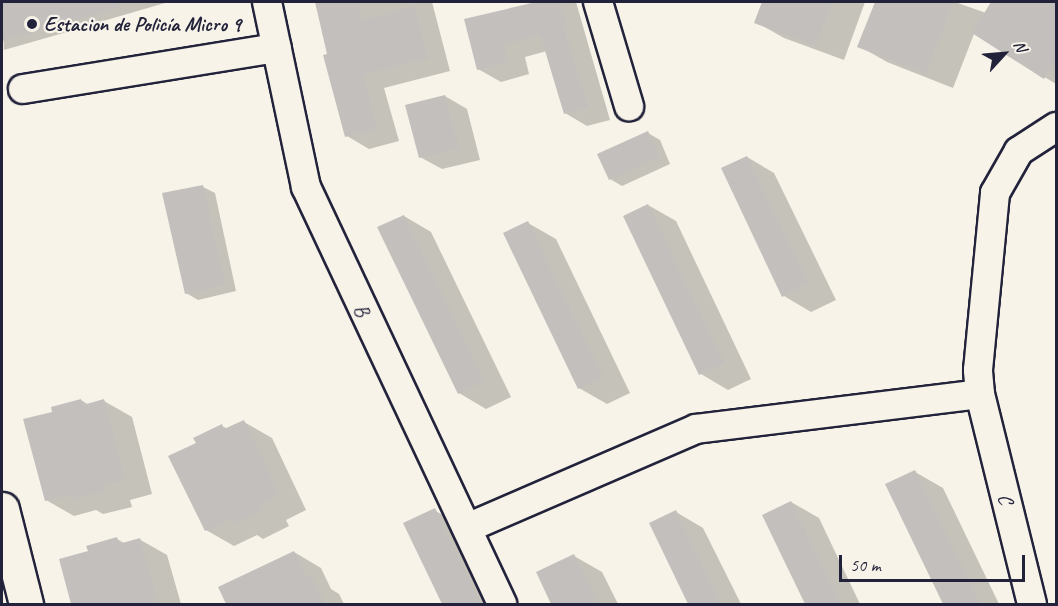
<!DOCTYPE html>
<meta charset="utf-8">
<style>
body{margin:0}
#map{position:relative;width:1058px;height:606px;overflow:hidden;background:#f7f3e8;font-family:Caveat,sans-serif}
div>[style]{position:absolute}
.shadow>*{inset:0;background:#0003}
.building>*{inset:0;background:#c2bfbd}
.roads{filter:drop-shadow(2px 0 #22223b) drop-shadow(-2px 0 #22223b) drop-shadow(0 2px #22223b) drop-shadow(0 -2px #22223b)}
.minor>*{height:28px;margin:-14px;padding:0 14px;transform-origin:14px;border-radius:14px;background:#f7f3e8}
.major>*{height:33px;margin:-16.5px;padding:0 16.5px;transform-origin:16.5px;border-radius:16.5px;background:#f7f3e8}
.dots>*{width:16px;height:16px;translate:-50% -50%;box-sizing:border-box;border:3px solid #f7f3e8;border-radius:50%}
span{translate:-50% -50%;white-space:nowrap;text-align:center;line-height:1.15;-webkit-text-stroke:4.5px #f7f3e8;paint-order:stroke}
.poi-label{font-size:21px;color:#22223b;font-weight:700}
.left{translate:0 -50%;text-align:left}
.street-label{font-size:21px;color:#22223b}
.frame{position:absolute;inset:0;border:3px solid #22223b;pointer-events:none}
.north{position:absolute;left:974px;top:24px;width:60px;height:60px;-webkit-text-stroke:4px #f7f3e8;paint-order:stroke;rotate:64deg;font-size:16px;font-weight:700;line-height:24px;text-align:center;color:#22223b}
.north::after{content:'';display:block;margin:auto;width:21px;height:27px;background:#22223b;clip-path:polygon(50% 0,100% 100%,50% 72%,0 100%)}
.scale{position:absolute;left:839px;top:555px;width:186px;height:27px;box-sizing:border-box;border:3px solid #22223b;border-top:0;padding-left:8px;font-size:18px;line-height:21px;white-space:nowrap;color:#22223b;-webkit-text-stroke:4px #f7f3e8;paint-order:stroke}
</style>
<div id="map">
<div class="shadow">
<div style="clip-path:polygon(2px 2px,65px 2px,66px 5px,78px 2px,165px 3px,79px 28px,72px 24px,74px 30px,4px 50px)"></div>
<div style="clip-path:polygon(316px 2px,432px 2px,450px 71px,384px 88px,399px 141px,369px 149px,347px 136px)"></div>
<div style="clip-path:polygon(530px 2px,576px 2px,610px 120px,587px 126px,565px 113px,547px 51px,525px 57px,529px 74px,501px 82px,478px 69px,531px 4px)"></div>
<div style="clip-path:polygon(764px 2px,865px 2px,844px 60px,784px 38px,756px 22px)"></div>
<div style="clip-path:polygon(877px 2px,955px 2px,986px 13px,993px 2px,1056px 2px,1056px 84px,974px 34px,953px 88px,887px 62px,859px 46px)"></div>
<div style="clip-path:polygon(445px 96px,467px 109px,480px 160px,442px 169px,420px 157px)"></div>
<div style="clip-path:polygon(648px 133px,660px 140px,670px 164px,622px 186px,610px 179px)"></div>
<div style="clip-path:polygon(747px 157px,774px 173px,836px 300px,811px 312px,784px 296px)"></div>
<div style="clip-path:polygon(203px 187px,215px 193px,236px 291px,198px 300px,186px 293px)"></div>
<div style="clip-path:polygon(648px 205px,676px 221px,751px 379px,728px 390px,701px 374px)"></div>
<div style="clip-path:polygon(404px 216px,431px 232px,511px 397px,486px 409px,459px 393px)"></div>
<div style="clip-path:polygon(528px 223px,556px 239px,630px 393px,607px 404px,579px 388px)"></div>
<div style="clip-path:polygon(81px 400px,89px 405px,104px 401px,132px 417px,152px 494px,130px 500px,132px 507px,103px 514px,96px 510px,74px 516px,46px 500px,54px 413px)"></div>
<div style="clip-path:polygon(244px 422px,272px 438px,306px 510px,286px 520px,289px 526px,263px 539px,257px 535px,234px 546px,206px 530px,198px 443px,222px 426px,228px 429px)"></div>
<div style="clip-path:polygon(915px 472px,943px 488px,999px 604px,944px 604px,887px 485px)"></div>
<div style="clip-path:polygon(791px 502px,819px 518px,860px 604px,808px 604px,764px 516px)"></div>
<div style="clip-path:polygon(434px 510px,462px 526px,500px 604px,444px 604px,405px 524px)"></div>
<div style="clip-path:polygon(676px 512px,703px 528px,741px 604px,690px 604px,651px 524px)"></div>
<div style="clip-path:polygon(117px 539px,124px 543px,139px 539px,167px 555px,181px 604px,73px 604px,61px 560px,90px 552px)"></div>
<div style="clip-path:polygon(294px 552px,321px 568px,331px 589px,339px 594px,344px 604px,228px 604px,220px 587px)"></div>
<div style="clip-path:polygon(574px 556px,602px 572px,618px 604px,553px 604px,538px 573px)"></div>
</div>
<div class="building">
<div style="clip-path:polygon(2px 2px,118px 2px,119px 7px,2px 41px)"></div>
<div style="clip-path:polygon(315px 2px,358px 2px,362px 20px,415px 6px,428px 58px,363px 75px,377px 129px,345px 137px,323px 55px,327px 54px)"></div>
<div style="clip-path:polygon(536px 2px,560px 2px,567px 26px,564px 27px,588px 107px,564px 114px,540px 34px,503px 45px,508px 62px,477px 70px,464px 19px)"></div>
<div style="clip-path:polygon(762px 2px,832px 2px,816px 46px,754px 23px)"></div>
<div style="clip-path:polygon(875px 2px,953px 2px,926px 74px,857px 47px)"></div>
<div style="clip-path:polygon(991px 2px,1056px 2px,1056px 58px,1044px 79px,972px 33px)"></div>
<div style="clip-path:polygon(445px 95px,459px 148px,419px 158px,405px 105px)"></div>
<div style="clip-path:polygon(648px 131px,659px 157px,609px 180px,597px 154px)"></div>
<div style="clip-path:polygon(747px 156px,809px 284px,782px 297px,721px 168px)"></div>
<div style="clip-path:polygon(203px 185px,225px 285px,185px 294px,162px 193px)"></div>
<div style="clip-path:polygon(648px 204px,724px 363px,699px 375px,623px 216px)"></div>
<div style="clip-path:polygon(404px 215px,484px 381px,458px 394px,377px 227px)"></div>
<div style="clip-path:polygon(528px 221px,603px 377px,578px 389px,503px 233px)"></div>
<div style="clip-path:polygon(81px 399px,83px 405px,104px 399px,125px 479px,103px 485px,105px 491px,74px 499px,73px 494px,45px 501px,23px 419px,52px 412px,51px 407px)"></div>
<div style="clip-path:polygon(244px 420px,280px 495px,260px 504px,262px 510px,234px 524px,231px 519px,205px 531px,168px 456px,196px 443px,193px 438px,222px 424px,224px 429px)"></div>
<div style="clip-path:polygon(915px 470px,980px 604px,943px 604px,885px 484px)"></div>
<div style="clip-path:polygon(791px 501px,842px 604px,805px 604px,762px 515px)"></div>
<div style="clip-path:polygon(435px 508px,481px 604px,442px 604px,403px 523px)"></div>
<div style="clip-path:polygon(676px 510px,721px 604px,688px 604px,649px 523px)"></div>
<div style="clip-path:polygon(117px 537px,119px 544px,140px 538px,158px 604px,71px 604px,59px 559px,88px 551px,86px 546px)"></div>
<div style="clip-path:polygon(294px 551px,307px 578px,311px 576px,325px 604px,226px 604px,218px 587px)"></div>
<div style="clip-path:polygon(574px 554px,599px 604px,551px 604px,536px 572px)"></div>
</div>
<div class="roads">
<div class="minor">
<div style="left:267px;top:2px;width:189px;rotate:78.1deg"></div>
<div style="left:306px;top:187px;width:461px;rotate:64.8deg"></div>
<div style="left:598px;top:2px;width:109px;rotate:73.4deg"></div>
<div style="left:23px;top:89px;width:257px;rotate:-9.2deg"></div>
<div style="left:467px;top:528px;width:249px;rotate:-23.4deg"></div>
<div style="left:696px;top:429px;width:286px;rotate:-7deg"></div>
<div style="left:1032px;top:604px;width:216px;rotate:-103.9deg"></div>
<div style="left:980px;top:394px;width:24px;rotate:-95deg"></div>
<div style="left:978px;top:370px;width:178px;rotate:-84.5deg"></div>
<div style="left:995px;top:193px;width:48px;rotate:-60.3deg"></div>
<div style="left:1019px;top:151px;width:44px;rotate:-33deg"></div>
</div>
<div class="major">
<div style="left:2px;top:509px;width:98px;rotate:75.8deg"></div>
</div>
</div>
<div class="dots">
<div style="left:32px;top:24px;background:#22223b"></div>
</div>
<div class="poi-label">
<span class="left" style="left:44px;top:24px">Estacion de Policía Micro 9</span>
</div>
<div class="street-label">
<span style="left:362px;top:310px;rotate:64deg">B</span>
<span style="left:1006px;top:499px;rotate:76deg">C</span>
</div>
<div class="frame"></div>
<div class="north">N</div>
<div class="scale">50 m</div>
</div>
